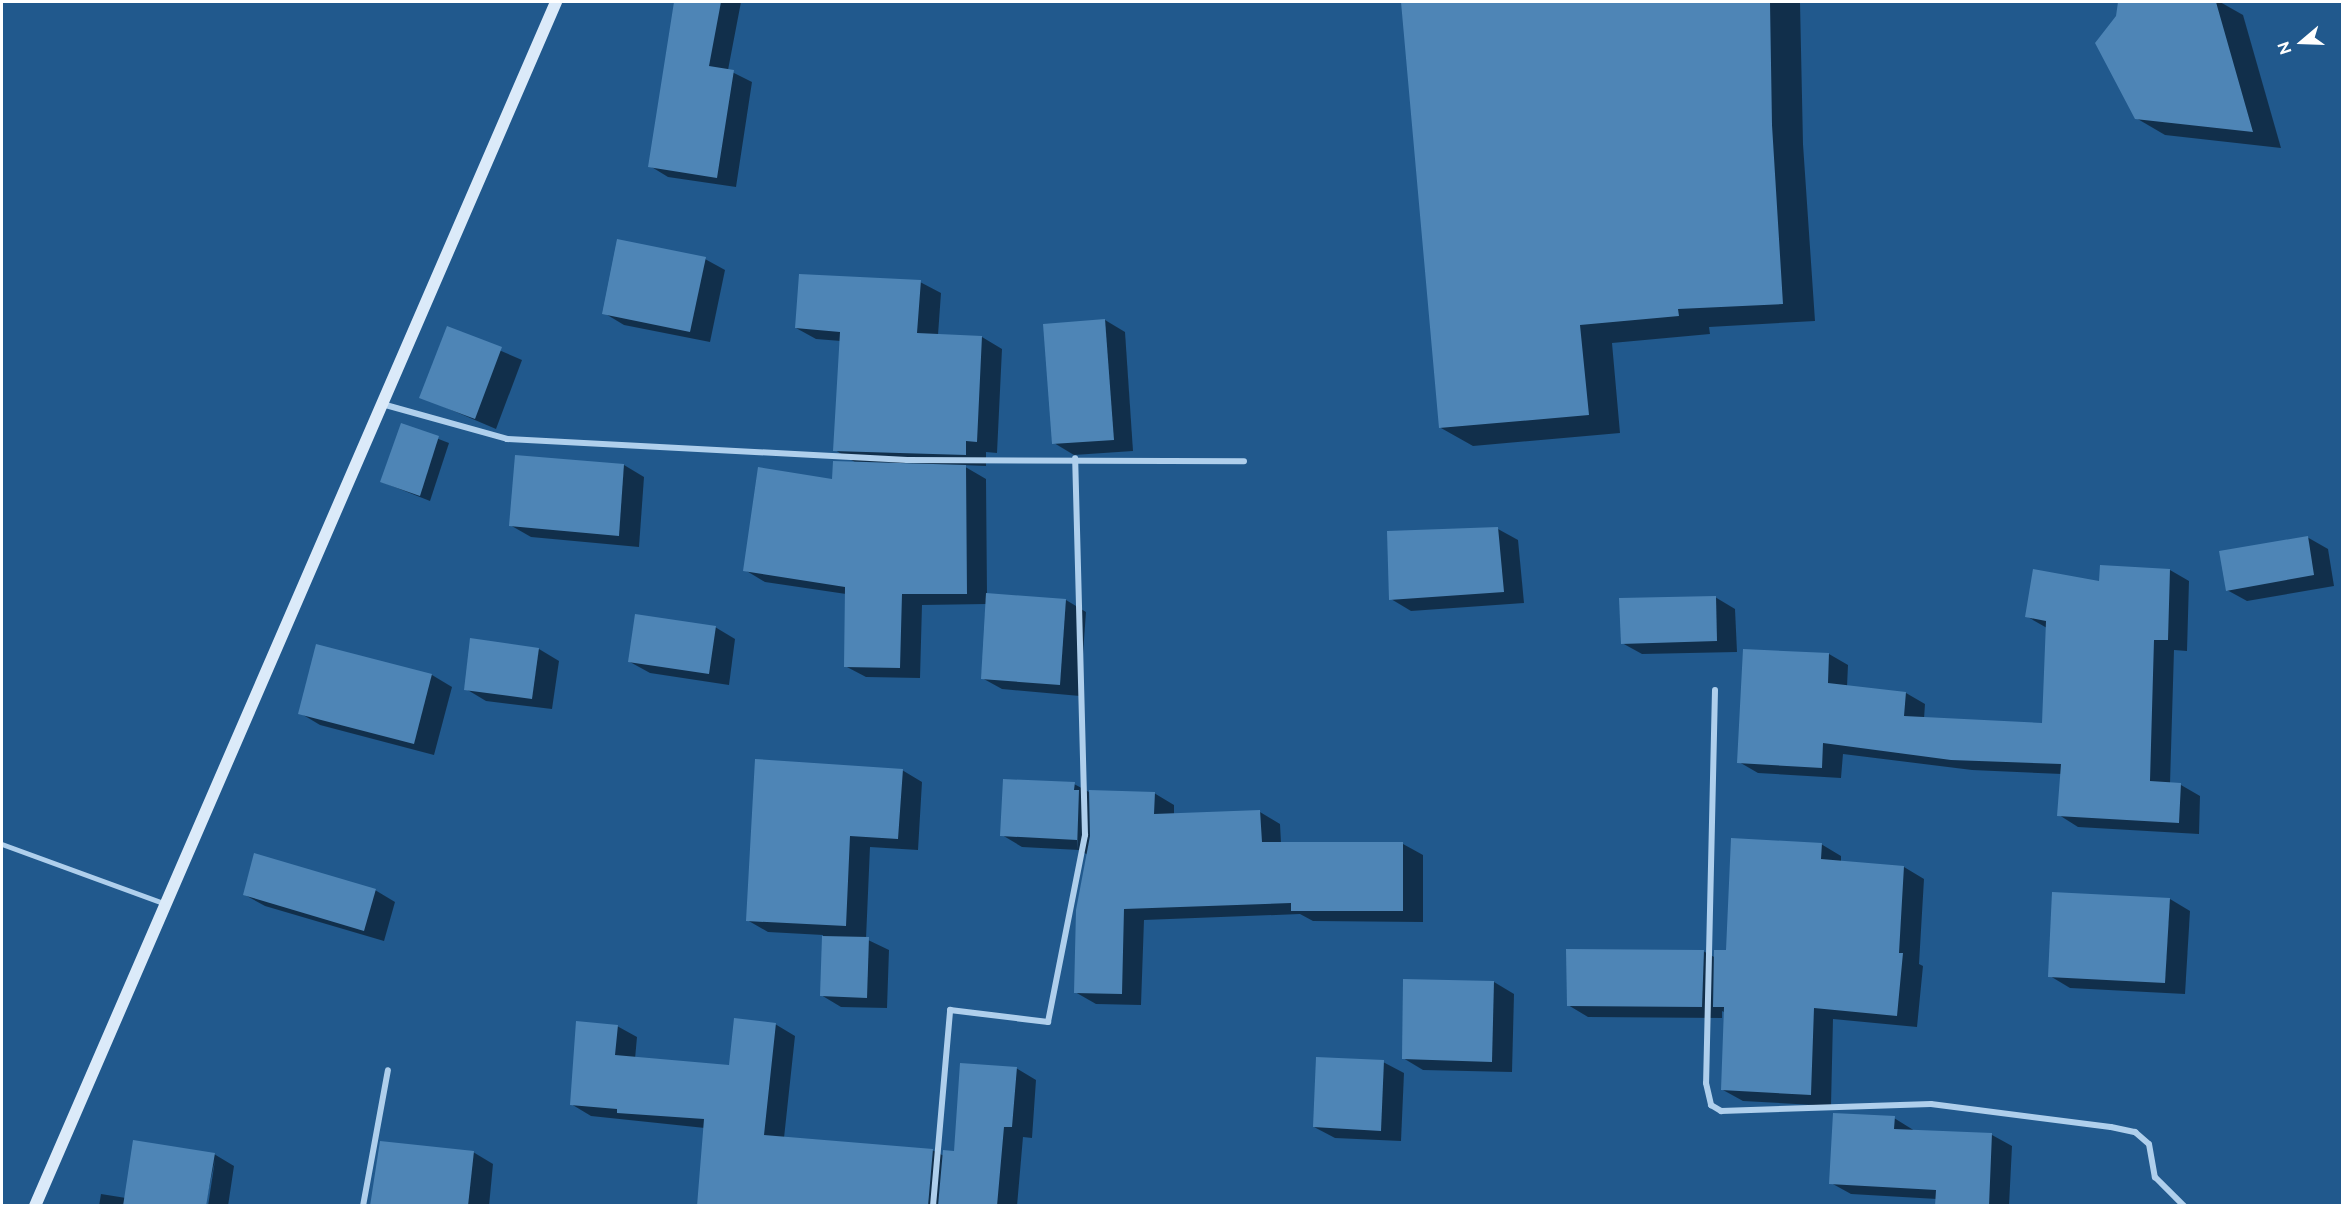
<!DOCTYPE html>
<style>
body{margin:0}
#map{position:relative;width:2344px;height:1207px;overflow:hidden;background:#21598d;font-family:Raleway,sans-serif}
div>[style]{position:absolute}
.shadow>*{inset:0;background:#0007}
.building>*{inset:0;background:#4e85b6}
.lane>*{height:4.5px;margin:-2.25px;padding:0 2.25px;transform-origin:2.25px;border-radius:2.25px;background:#afcfec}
.street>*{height:6px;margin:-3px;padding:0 3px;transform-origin:3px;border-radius:3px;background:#afcfec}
.secondary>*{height:12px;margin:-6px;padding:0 6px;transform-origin:6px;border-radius:6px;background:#dbeaf9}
span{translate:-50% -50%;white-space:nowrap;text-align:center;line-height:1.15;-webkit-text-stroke:4.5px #21598d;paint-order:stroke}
.frame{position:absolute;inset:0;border:3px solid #fff;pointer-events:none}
.north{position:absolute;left:2272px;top:12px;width:60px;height:60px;-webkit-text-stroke:4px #21598d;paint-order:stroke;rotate:251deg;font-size:16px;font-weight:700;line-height:24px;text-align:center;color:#fff}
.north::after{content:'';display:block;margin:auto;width:21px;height:27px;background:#fff;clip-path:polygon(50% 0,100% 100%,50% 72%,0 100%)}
</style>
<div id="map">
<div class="shadow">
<div style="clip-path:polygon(669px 2px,741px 2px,728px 70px,752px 82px,736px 187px,668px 177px,650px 166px,675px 3px)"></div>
<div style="clip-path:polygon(1403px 2px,1800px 2px,1803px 144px,1815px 321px,1709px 327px,1710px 334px,1612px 343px,1620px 433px,1473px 446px,1441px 428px)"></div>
<div style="clip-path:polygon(2120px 2px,2220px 2px,2243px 15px,2281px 148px,2165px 135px,2136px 118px,2117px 17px)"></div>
<div style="clip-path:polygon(705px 259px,725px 270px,710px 342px,624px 325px,604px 313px)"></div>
<div style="clip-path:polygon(920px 282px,941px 293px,938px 335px,982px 337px,1002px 349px,997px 453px,986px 452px,986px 466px,962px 465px,986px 479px,987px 594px,1066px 600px,1086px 612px,1080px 696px,1002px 689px,982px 678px,987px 604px,922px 605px,920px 678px,866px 677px,845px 666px,846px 594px,765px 582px,745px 570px,833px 481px,858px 464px,835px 450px,841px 341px,816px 339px,796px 328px)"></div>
<div style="clip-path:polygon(1105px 320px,1125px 332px,1133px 451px,1074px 455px,1054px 443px)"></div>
<div style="clip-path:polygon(448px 328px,522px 360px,496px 429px,421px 397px)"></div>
<div style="clip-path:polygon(402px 425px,449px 443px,430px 501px,382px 482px)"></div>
<div style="clip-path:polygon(624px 465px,644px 477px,639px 547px,531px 537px,510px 525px)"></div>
<div style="clip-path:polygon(1498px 529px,1518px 540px,1524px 603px,1411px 611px,1391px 599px)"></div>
<div style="clip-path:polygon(2307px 537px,2328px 549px,2334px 586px,2247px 601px,2227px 590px)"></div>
<div style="clip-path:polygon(2170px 570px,2189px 581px,2187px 651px,2174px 650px,2170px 784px,2181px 785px,2200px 796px,2199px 834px,2078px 827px,2059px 815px,2062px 774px,1972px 770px,1843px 754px,1841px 778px,1758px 773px,1739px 762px,1829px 654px,1848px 665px,1847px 687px,1906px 693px,1925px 704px,1924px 719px,2044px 724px,2047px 628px,2026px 616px,2100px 583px)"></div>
<div style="clip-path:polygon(1715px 597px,1735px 609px,1737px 652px,1642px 654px,1622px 643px)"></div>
<div style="clip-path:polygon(715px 627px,735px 639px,729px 685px,650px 673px,630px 662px)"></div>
<div style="clip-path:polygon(317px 646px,432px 675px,452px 687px,434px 755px,320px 725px,300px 713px)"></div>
<div style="clip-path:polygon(539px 649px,559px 661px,552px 709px,486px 701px,466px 689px)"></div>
<div style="clip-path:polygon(902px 770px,922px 782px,918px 850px,870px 847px,866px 939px,889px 950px,887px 1008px,841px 1007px,821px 995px,823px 935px,768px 932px,747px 920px)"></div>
<div style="clip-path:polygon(1074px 784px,1091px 793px,1154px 793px,1174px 805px,1174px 815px,1260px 812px,1280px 824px,1281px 843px,1403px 844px,1423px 855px,1423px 922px,1313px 921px,1300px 914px,1144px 920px,1141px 1005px,1096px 1004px,1075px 992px,1088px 855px,1079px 850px,1022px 847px,1002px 835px)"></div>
<div style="clip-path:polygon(1821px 844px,1841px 856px,1841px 862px,1904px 867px,1924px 879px,1919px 964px,1923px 966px,1917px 1027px,1833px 1019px,1831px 1106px,1743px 1101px,1723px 1090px,1726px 1013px,1722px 1011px,1722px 1018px,1588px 1017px,1568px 1005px,1703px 951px,1716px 958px,1727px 951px)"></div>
<div style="clip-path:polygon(375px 890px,395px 902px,384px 941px,265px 906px,245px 895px)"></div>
<div style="clip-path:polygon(2170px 899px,2190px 911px,2185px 994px,2070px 988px,2050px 976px)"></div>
<div style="clip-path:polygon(1494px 982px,1514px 994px,1512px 1072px,1423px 1070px,1403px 1058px)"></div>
<div style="clip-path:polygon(775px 1024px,795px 1036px,784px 1138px,932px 1150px,944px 1156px,955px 1152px,1016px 1068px,1036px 1080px,1032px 1138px,1023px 1137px,1017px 1206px,699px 1206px,705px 1128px,591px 1116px,571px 1104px,617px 1026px,637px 1037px,635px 1059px,731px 1066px)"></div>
<div style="clip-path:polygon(1383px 1062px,1404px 1073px,1401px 1141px,1335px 1138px,1314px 1127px)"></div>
<div style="clip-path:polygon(1894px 1118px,1915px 1131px,1992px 1135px,2012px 1146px,2009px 1206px,1937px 1206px,1937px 1199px,1851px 1194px,1831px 1183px)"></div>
<div style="clip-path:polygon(473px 1152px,493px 1164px,489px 1206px,372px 1206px)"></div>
<div style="clip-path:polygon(214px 1154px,234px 1166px,228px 1206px,208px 1206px,215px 1160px,205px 1206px,99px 1206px,101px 1194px,126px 1198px)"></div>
</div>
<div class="building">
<div style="clip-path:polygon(674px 2px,721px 2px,709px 66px,734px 70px,717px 178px,648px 167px)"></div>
<div style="clip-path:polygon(1401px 2px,1770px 2px,1772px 125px,1783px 304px,1678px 309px,1679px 316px,1580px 325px,1589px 415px,1439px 428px)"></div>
<div style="clip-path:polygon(2118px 2px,2216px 2px,2253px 132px,2135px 119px,2095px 43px,2116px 16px)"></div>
<div style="clip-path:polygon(617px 239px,706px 257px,690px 332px,602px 314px)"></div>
<div style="clip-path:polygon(799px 274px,921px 280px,917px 333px,982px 336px,977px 442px,966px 441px,966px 455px,833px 451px,840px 332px,795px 328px)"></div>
<div style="clip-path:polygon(1105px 319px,1114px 440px,1052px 444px,1043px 324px)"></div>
<div style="clip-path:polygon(447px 326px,502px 347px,475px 419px,419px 398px)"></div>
<div style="clip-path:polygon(401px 423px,439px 436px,420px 496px,380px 482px)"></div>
<div style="clip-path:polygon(515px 455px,624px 464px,619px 536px,509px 526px)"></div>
<div style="clip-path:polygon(833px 461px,966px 465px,967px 594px,902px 594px,900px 668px,844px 667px,845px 587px,743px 571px,758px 467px,832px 479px)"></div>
<div style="clip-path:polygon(1498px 527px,1504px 592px,1389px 600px,1387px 531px)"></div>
<div style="clip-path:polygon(2308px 536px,2314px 575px,2226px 591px,2219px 551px)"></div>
<div style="clip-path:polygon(2100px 565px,2170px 569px,2168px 640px,2154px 640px,2150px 781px,2181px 783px,2179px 823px,2057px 816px,2061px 764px,1951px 760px,1823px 743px,1822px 768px,1737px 763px,1743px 649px,1829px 653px,1828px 683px,1906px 692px,1904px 716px,2042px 723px,2046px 621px,2025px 617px,2033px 569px,2099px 581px)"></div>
<div style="clip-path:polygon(986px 593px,1066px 599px,1060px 685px,981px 679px)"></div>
<div style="clip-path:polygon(1716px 596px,1717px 641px,1621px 644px,1619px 598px)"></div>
<div style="clip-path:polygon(635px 614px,716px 626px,709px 674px,628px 662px)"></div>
<div style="clip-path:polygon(470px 638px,539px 648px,532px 699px,464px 690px)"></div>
<div style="clip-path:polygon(316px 644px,432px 674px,414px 744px,298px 714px)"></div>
<div style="clip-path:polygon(755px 759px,903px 769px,898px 839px,850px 836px,846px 926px,746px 921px)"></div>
<div style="clip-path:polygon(1003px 779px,1075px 782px,1074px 790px,1079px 790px,1077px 850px,1077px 840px,1000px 836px)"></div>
<div style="clip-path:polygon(1089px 790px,1155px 792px,1154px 814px,1260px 810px,1262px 842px,1403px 842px,1403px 911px,1291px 911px,1291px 903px,1124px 909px,1122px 994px,1074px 993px,1076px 910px,1090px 836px)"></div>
<div style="clip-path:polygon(1731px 838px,1822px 843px,1821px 859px,1904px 866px,1899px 953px,1903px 953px,1897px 1016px,1814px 1008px,1811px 1095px,1721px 1090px,1724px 1007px,1713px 1007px,1714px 950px,1726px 950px)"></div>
<div style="clip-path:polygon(254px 853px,376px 889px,364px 931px,243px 895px)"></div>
<div style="clip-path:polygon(2052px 892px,2170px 898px,2165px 983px,2048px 977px)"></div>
<div style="clip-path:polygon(822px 936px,869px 937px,867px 998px,820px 996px)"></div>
<div style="clip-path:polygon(1566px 949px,1704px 950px,1702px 1007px,1567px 1006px)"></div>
<div style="clip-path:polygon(1403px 979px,1494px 981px,1492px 1062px,1402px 1059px)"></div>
<div style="clip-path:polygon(734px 1018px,776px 1023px,764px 1135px,933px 1149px,928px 1206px,697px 1206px,704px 1119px,617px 1113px,617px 1109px,570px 1105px,576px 1021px,618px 1025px,615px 1055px,729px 1065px)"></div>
<div style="clip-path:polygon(1316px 1057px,1384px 1060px,1381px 1131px,1313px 1127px)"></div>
<div style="clip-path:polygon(960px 1063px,1017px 1067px,1012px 1127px,1004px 1127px,997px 1206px,938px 1206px,943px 1150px,954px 1151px)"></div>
<div style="clip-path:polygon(1833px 1113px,1895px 1116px,1894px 1129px,1992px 1133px,1989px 1206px,1935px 1206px,1936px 1190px,1829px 1184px)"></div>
<div style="clip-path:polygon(133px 1140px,215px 1153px,206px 1206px,123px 1206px)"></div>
<div style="clip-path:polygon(380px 1141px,474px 1151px,468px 1206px,370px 1206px)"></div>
</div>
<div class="lane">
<div style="left:2px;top:844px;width:171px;rotate:20.1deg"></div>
</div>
<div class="street">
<div style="left:382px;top:404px;width:130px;rotate:15.6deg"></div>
<div style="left:507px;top:439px;width:401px;rotate:3deg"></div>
<div style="left:907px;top:460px;width:337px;rotate:0.2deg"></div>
<div style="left:1715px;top:690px;width:393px;rotate:91.3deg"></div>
<div style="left:1706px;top:1083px;width:23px;rotate:77deg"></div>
<div style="left:1711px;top:1105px;width:12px;rotate:31deg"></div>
<div style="left:1721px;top:1111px;width:210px;rotate:-1.9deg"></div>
<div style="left:1931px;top:1104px;width:181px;rotate:7.3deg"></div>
<div style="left:2111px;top:1127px;width:25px;rotate:12deg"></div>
<div style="left:2135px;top:1132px;width:18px;rotate:41deg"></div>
<div style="left:2149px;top:1144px;width:34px;rotate:80deg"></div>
<div style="left:2155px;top:1177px;width:41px;rotate:45deg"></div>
<div style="left:363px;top:1206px;width:138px;rotate:-79.6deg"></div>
<div style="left:933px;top:1206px;width:197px;rotate:-85deg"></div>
<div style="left:950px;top:1010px;width:99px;rotate:7deg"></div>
<div style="left:1048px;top:1022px;width:191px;rotate:-78.8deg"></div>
<div style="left:1085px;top:835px;width:377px;rotate:-91.5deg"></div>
</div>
<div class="secondary">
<div style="left:35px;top:1206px;width:1312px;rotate:-66.6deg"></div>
</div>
<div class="frame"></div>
<div class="north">N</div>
</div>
